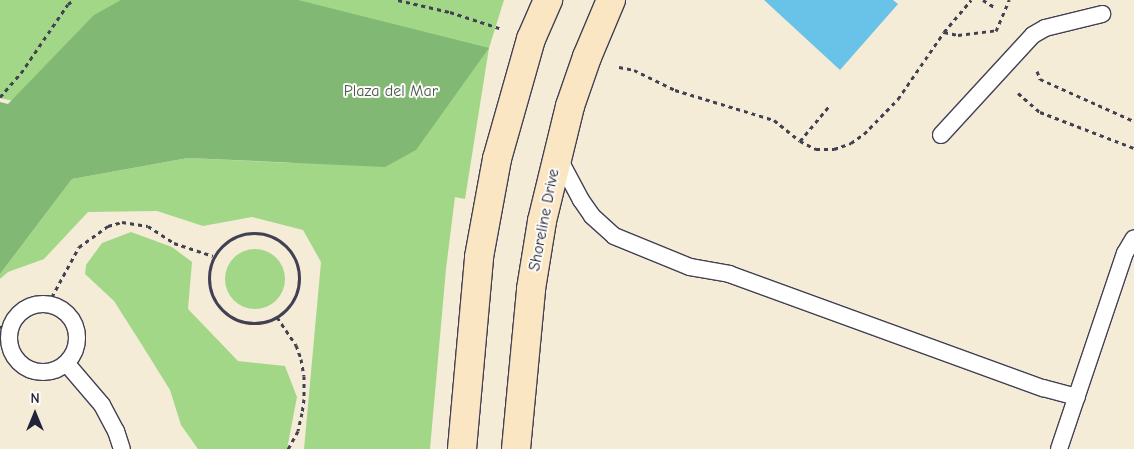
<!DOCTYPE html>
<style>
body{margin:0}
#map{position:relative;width:1134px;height:449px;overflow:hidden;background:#f5ecd8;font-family:"Comic Neue",sans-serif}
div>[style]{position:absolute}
.green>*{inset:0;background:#a2d787}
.round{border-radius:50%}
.forest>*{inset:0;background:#81b874}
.water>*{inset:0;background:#69c2e7}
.path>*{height:3px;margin-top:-1.5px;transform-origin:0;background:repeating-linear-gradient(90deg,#424053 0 4px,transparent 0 8px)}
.path>.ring{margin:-1.5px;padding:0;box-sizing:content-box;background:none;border:3px solid #424053;border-radius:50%}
.roads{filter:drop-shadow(1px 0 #424053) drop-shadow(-1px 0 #424053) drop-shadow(0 1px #424053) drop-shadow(0 -1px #424053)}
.lane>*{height:16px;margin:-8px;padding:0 8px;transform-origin:8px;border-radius:8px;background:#fff}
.lane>.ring{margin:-8px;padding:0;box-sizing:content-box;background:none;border:16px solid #fff;border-radius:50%}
.secondary>*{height:28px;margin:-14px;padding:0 14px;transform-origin:14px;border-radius:14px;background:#fbe6c3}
span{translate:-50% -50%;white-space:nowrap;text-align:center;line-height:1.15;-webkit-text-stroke:4px #fdfcf7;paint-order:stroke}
.park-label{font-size:16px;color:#485852}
.street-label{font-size:16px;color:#22223b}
.north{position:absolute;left:10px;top:389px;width:50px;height:50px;-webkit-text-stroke:4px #fdfcf7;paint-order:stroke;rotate:0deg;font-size:14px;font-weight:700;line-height:20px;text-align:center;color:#22223b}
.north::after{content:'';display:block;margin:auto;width:18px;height:22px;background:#22223b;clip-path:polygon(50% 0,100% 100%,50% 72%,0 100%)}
</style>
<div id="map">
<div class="green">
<div style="clip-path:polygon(0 0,504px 0,489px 48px,465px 199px,455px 197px,446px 269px,430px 449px,304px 449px,321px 262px,303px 230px,252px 217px,203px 226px,157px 211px,88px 212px,44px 259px,8px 272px,0 279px,0 274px,72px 179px,188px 158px,293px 163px,0 98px)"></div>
<div style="clip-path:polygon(131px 232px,172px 247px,192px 262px,188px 309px,238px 361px,285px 366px,297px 397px,287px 449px,198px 449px,181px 425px,170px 390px,142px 345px,114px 301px,85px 274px,86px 265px,102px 243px)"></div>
<div class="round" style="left:225px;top:249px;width:60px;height:60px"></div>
</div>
<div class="forest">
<div style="clip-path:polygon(121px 0,298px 0,489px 48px,416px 150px,385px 167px,188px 158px,72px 179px,0 274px,0 102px,8px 104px,94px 15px)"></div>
</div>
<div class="water">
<div style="clip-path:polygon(764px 0,893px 0,898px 4px,840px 70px)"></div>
</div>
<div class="path">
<div style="left:398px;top:0;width:53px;rotate:13deg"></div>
<div style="left:450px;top:12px;width:52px;rotate:18.1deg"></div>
<div style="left:983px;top:0;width:13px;rotate:32deg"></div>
<div style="left:996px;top:31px;width:34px;rotate:-67deg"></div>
<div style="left:944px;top:32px;width:42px;rotate:-49.8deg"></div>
<div style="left:619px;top:67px;width:15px;rotate:11deg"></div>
<div style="left:634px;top:70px;width:46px;rotate:26deg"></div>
<div style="left:675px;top:90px;width:103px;rotate:16.9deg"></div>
<div style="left:774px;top:120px;width:33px;rotate:39deg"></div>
<div style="left:800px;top:141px;width:18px;rotate:27deg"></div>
<div style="left:816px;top:149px;width:18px"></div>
<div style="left:834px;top:149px;width:18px;rotate:-19deg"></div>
<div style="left:851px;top:143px;width:16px;rotate:-35deg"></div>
<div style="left:864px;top:134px;width:49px;rotate:-45.8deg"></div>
<div style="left:898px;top:99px;width:81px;rotate:-55.5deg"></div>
<div style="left:944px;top:32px;width:14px;rotate:12deg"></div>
<div style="left:958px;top:35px;width:38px;rotate:-7deg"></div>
<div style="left:1037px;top:71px;width:9px;rotate:69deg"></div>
<div style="left:1040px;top:79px;width:103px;rotate:24.1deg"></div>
<div style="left:1018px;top:93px;width:29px;rotate:41deg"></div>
<div style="left:1040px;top:112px;width:101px;rotate:21deg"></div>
<div style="left:0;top:97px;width:32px;rotate:-49deg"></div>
<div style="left:21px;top:73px;width:83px;rotate:-55.7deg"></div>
<div style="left:68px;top:4px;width:7px;rotate:-34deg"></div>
<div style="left:800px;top:141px;width:47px;rotate:-50.2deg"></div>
<div class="ring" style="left:209px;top:233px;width:87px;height:87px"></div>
<div style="left:48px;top:304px;width:65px;rotate:-61.5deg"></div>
<div style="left:79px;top:247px;width:36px;rotate:-36deg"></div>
<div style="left:108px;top:226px;width:15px;rotate:-16deg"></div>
<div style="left:122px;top:222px;width:26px;rotate:9deg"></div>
<div style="left:148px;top:226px;width:31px;rotate:33deg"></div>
<div style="left:174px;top:243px;width:41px;rotate:18.4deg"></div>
<div style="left:277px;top:317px;width:34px;rotate:56deg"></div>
<div style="left:296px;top:345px;width:15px;rotate:70deg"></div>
<div style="left:301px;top:359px;width:17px;rotate:80deg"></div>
<div style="left:304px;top:376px;width:23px;rotate:90deg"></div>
<div style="left:304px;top:399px;width:14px;rotate:98deg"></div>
<div style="left:302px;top:413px;width:18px;rotate:103deg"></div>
<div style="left:298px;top:431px;width:21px;rotate:119deg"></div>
<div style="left:0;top:327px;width:11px;rotate:-10deg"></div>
</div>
<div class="roads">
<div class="lane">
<div style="left:941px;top:135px;width:136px;rotate:-47.4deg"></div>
<div style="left:1033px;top:35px;width:14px;rotate:-30deg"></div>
<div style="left:1045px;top:28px;width:59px;rotate:-13.8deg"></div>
<div style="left:557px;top:155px;width:51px;rotate:61.9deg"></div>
<div style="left:581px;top:200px;width:19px;rotate:55deg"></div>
<div style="left:592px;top:216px;width:30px;rotate:42deg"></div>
<div style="left:614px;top:236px;width:82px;rotate:22.2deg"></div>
<div style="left:690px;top:267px;width:40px;rotate:10deg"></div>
<div style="left:729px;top:274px;width:334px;rotate:20deg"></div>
<div style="left:1043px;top:388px;width:35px;rotate:15deg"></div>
<div class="ring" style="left:9px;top:304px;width:52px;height:52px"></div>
<div style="left:67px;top:364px;width:54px;rotate:49.5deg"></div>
<div style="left:102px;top:405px;width:30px;rotate:62deg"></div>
<div style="left:116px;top:431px;width:19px;rotate:72deg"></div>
<div style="left:1059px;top:449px;width:207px;rotate:-71.4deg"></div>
<div style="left:1125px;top:253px;width:17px;rotate:-59deg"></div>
</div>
<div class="secondary">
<div style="left:462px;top:449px;width:193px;rotate:-84.9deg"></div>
<div style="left:479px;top:257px;width:100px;rotate:-79.6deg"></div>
<div style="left:497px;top:159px;width:125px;rotate:-74.2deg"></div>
<div style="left:531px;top:39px;width:43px;rotate:-66.4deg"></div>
<div style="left:516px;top:449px;width:161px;rotate:-84.6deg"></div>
<div style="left:531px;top:289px;width:69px;rotate:-80.8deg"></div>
<div style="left:542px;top:221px;width:118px;rotate:-76.3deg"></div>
<div style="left:570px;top:106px;width:52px;rotate:-70.9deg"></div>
<div style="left:587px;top:57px;width:62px;rotate:-67.2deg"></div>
</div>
</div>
<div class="park-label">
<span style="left:391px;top:91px">Plaza del Mar</span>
</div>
<div class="street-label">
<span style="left:544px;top:220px;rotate:-79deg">Shoreline Drive</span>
</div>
<div class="north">N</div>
</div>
